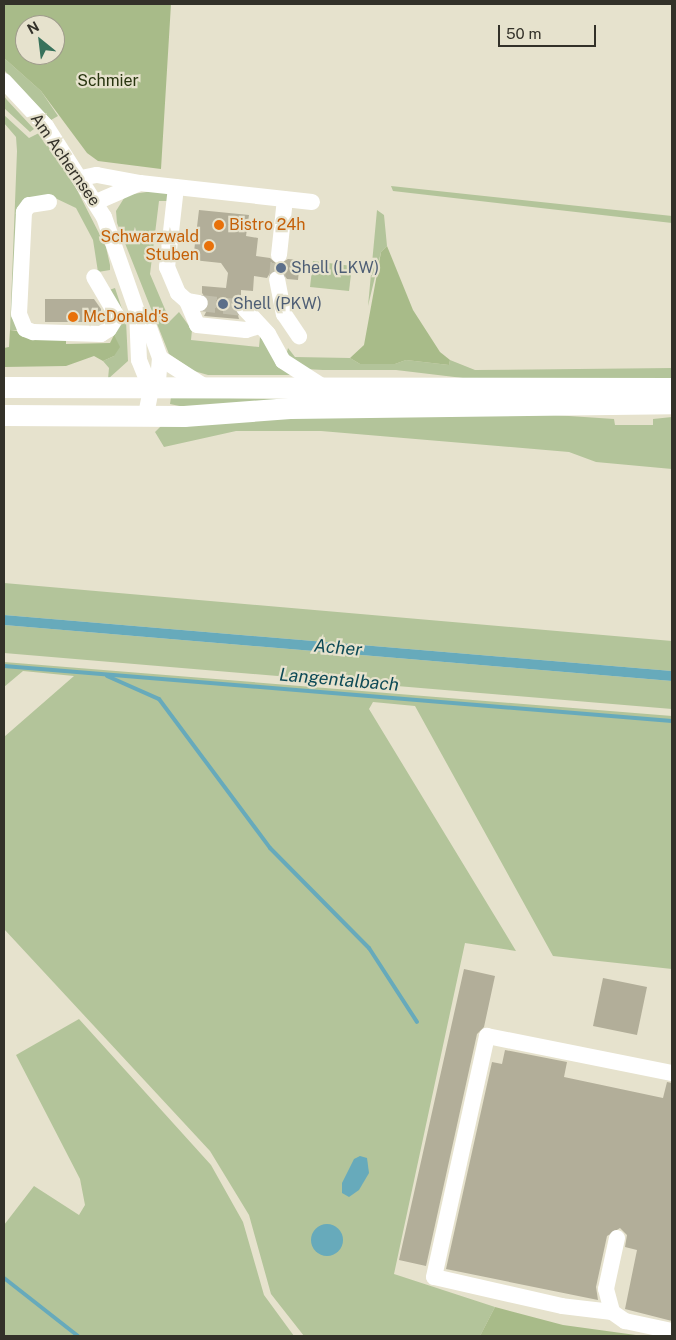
<!DOCTYPE html>
<style>
body{margin:0}
#map{position:relative;width:676px;height:1340px;overflow:hidden;background:#e6e2cd;font-family:"Public Sans",sans-serif}
div>[style]{position:absolute}
.green>*{inset:0;background:#b3c49a}
.forest>*{inset:0;background:#a8bb89}
.water>*{inset:0;background:#67aabb}
.round{border-radius:50%}
.stream>*{height:4px;margin:-2px;padding:0 2px;transform-origin:2px;border-radius:2px;background:#67aabb}
.building>*{inset:0;background:#b2ae99}
.minor-tunnel>*{height:16px;margin-top:-8px;transform-origin:0;background:repeating-linear-gradient(90deg,#c2bfac 0 16px,transparent 0 24px)}
.minor>*{height:16px;margin:-8px;padding:0 8px;transform-origin:8px;border-radius:8px;background:#fff}
.major>*{height:21px;margin:-10.5px;padding:0 10.5px;transform-origin:10.5px;border-radius:10.5px;background:#fff}
.dots>*{width:14px;height:14px;translate:-50% -50%;box-sizing:border-box;border:2px solid #e6e2cd;border-radius:50%}
span{translate:-50% -50%;white-space:nowrap;text-align:center;line-height:1.15;-webkit-text-stroke:4.5px #e6e2cd;paint-order:stroke}
.park-label{font-size:16px;color:#28350f}
.street-label{font-size:16px;color:#333129}
.food-label{font-size:16px;color:#c56008}
.left{translate:0 -50%;text-align:left}
.right{translate:-100% -50%;text-align:right}
.service-label{font-size:16px;color:#4e5e75}
.water-label{font-size:18px;color:#0e4a56;font-style:italic}
.frame{position:absolute;inset:0;border:5px solid #333129;pointer-events:none}
.north{position:absolute;left:15px;top:15px;width:50px;height:50px;box-sizing:border-box;background:#e6e2cd;border:1px solid #9e9b8b;border-radius:50%;rotate:331deg;font-size:14px;font-weight:700;line-height:20px;text-align:center;color:#333129}
.north::after{content:'';display:block;margin:auto;width:18px;height:22px;background:#38725b;clip-path:polygon(50% 0,100% 100%,50% 72%,0 100%)}
.scale{position:absolute;left:498px;top:25px;width:98px;height:22px;box-sizing:border-box;border:2px solid #333129;border-top:0;padding-left:6px;font-size:15px;line-height:18px;white-space:nowrap;color:#333129;-webkit-text-stroke:4px #e6e2cd;paint-order:stroke}
</style>
<div id="map">
<div class="green">
<div style="clip-path:polygon(4px 58px,41px 91px,58px 116px,51px 120px,4px 70px)"></div>
<div style="clip-path:polygon(4px 96px,7px 100px,34px 129px,30px 132px,4px 108px)"></div>
<div style="clip-path:polygon(4px 115px,29px 138px,39px 133px,75px 186px,106px 247px,110px 265px,110px 270px,98px 272px,93px 240px,76px 208px,55px 198px,29px 202px,22px 330px,10px 330px,17px 151px,16px 137px,4px 123px)"></div>
<div style="clip-path:polygon(391px 186px,672px 216px,672px 223px,393px 191px)"></div>
<div style="clip-path:polygon(160px 190px,170px 191px,168px 201px,159px 201px,150px 274px,170px 321px,179px 312px,192px 330px,191px 340px,259px 347px,260px 337px,296px 375px,208px 375px,194px 371px,169px 354px,117px 223px,116px 211px,126px 195px)"></div>
<div style="clip-path:polygon(377px 210px,384px 215px,387px 246px,381px 252px,368px 306px)"></div>
<div style="clip-path:polygon(313px 261px,352px 266px,349px 291px,310px 287px)"></div>
<div style="clip-path:polygon(115px 288px,126px 321px,128px 361px,108px 379px,109px 368px,103px 361px,114px 356px,114px 335px,121px 319px,109px 290px)"></div>
<div style="clip-path:polygon(288px 348px,295px 357px,350px 358px,360px 364px,395px 364px,406px 360px,449px 365px,450px 360px,475px 370px,672px 368px,672px 379px,488px 381px,396px 370px,323px 370px,305px 369px,286px 356px)"></div>
<div style="clip-path:polygon(171px 397px,291px 399px,184px 407px,170px 404px)"></div>
<div style="clip-path:polygon(524px 413px,614px 419px,615px 425px,653px 425px,653px 419px,672px 417px,672px 469px,596px 462px,569px 452px,321px 431px,236px 431px,164px 447px,155px 432px,162px 425px,293px 415px)"></div>
<div style="clip-path:polygon(4px 583px,672px 641px,672px 671px,4px 615px)"></div>
<div style="clip-path:polygon(4px 625px,672px 681px,672px 709px,4px 653px)"></div>
<div style="clip-path:polygon(4px 662px,672px 716px,672px 969px,553px 956px,415px 706px,373px 702px,369px 709px,516px 951px,465px 943px,394px 1274px,495px 1307px,480px 1336px,304px 1336px,271px 1294px,249px 1215px,210px 1151px,4px 929px,4px 737px,74px 676px,23px 671px,4px 687px)"></div>
<div style="clip-path:polygon(79px 1019px,211px 1165px,243px 1222px,264px 1295px,294px 1336px,4px 1336px,4px 1225px,34px 1186px,79px 1215px,85px 1205px,80px 1179px,16px 1055px)"></div>
</div>
<div class="forest">
<div style="clip-path:polygon(evenodd,4px 4px,171px 4px,161px 169px,98px 161px,87px 153px,41px 91px,4px 58px,4px 4px,25px 25px,55px 25px,55px 55px,25px 55px,25px 25px)"></div>
<div style="clip-path:polygon(387px 246px,413px 310px,440px 352px,450px 360px,449px 365px,406px 360px,395px 364px,360px 364px,350px 358px,364px 345px,381px 252px)"></div>
<div style="clip-path:polygon(10px 330px,66px 337px,66px 344px,110px 343px,114px 335px,120px 347px,114px 356px,103px 361px,94px 356px,66px 366px,4px 367px,4px 348px,9px 347px)"></div>
<div style="clip-path:polygon(495px 1307px,563px 1325px,643px 1336px,480px 1336px)"></div>
</div>
<div class="water">
<div style="clip-path:polygon(4px 615px,672px 671px,672px 681px,4px 625px)"></div>
<div style="clip-path:polygon(360px 1156px,367px 1158px,369px 1173px,359px 1190px,349px 1197px,342px 1193px,342px 1183px,354px 1159px)"></div>
<div class="round" style="left:311px;top:1224px;width:32px;height:32px"></div>
</div>
<div class="stream">
<div style="left:4px;top:666px;width:670px;rotate:4.71deg"></div>
<div style="left:107px;top:676px;width:57px;rotate:23.9deg"></div>
<div style="left:159px;top:699px;width:186px;rotate:53.3deg"></div>
<div style="left:270px;top:848px;width:141px;rotate:45.3deg"></div>
<div style="left:369px;top:948px;width:88px;rotate:57deg"></div>
<div style="left:4px;top:1278px;width:94px;rotate:38.1deg"></div>
</div>
<div class="building">
<div style="clip-path:polygon(199px 210px,249px 215px,246px 236px,258px 238px,256px 256px,270px 258px,278px 265px,288px 259px,300px 260px,298px 280px,287px 279px,280px 269px,271px 271px,267px 278px,254px 276px,253px 291px,241px 290px,241px 299px,235px 305px,239px 319px,204px 316px,210px 304px,202px 293px,202px 286px,226px 288px,228px 273px,221px 263px,193px 260px)"></div>
<div style="clip-path:polygon(45px 299px,94px 299px,101px 309px,101px 322px,45px 322px)"></div>
<div style="clip-path:polygon(464px 969px,495px 976px,484px 1027px,477px 1034px,426px 1266px,399px 1260px)"></div>
<div style="clip-path:polygon(603px 978px,647px 987px,637px 1035px,593px 1026px)"></div>
<div style="clip-path:polygon(505px 1050px,567px 1062px,564px 1077px,663px 1098px,667px 1082px,672px 1083px,672px 1321px,625px 1309px,637px 1250px,625px 1247px,627px 1235px,620px 1228px,607px 1236px,596px 1287px,598px 1300px,446px 1269px,492px 1062px,502px 1064px)"></div>
</div>
<div class="minor-tunnel">
<div style="left:277px;top:279px;width:24px;rotate:-85deg"></div>
<div style="left:200px;top:303px;width:44px;rotate:6.5deg"></div>
</div>
<div class="minor">
<div style="left:4px;top:81px;width:62px;rotate:47deg"></div>
<div style="left:46px;top:126px;width:108px;rotate:57.5deg"></div>
<div style="left:104px;top:217px;width:100px;rotate:70.7deg"></div>
<div style="left:137px;top:311px;width:49px;rotate:87.7deg"></div>
<div style="left:139px;top:360px;width:31px;rotate:68deg"></div>
<div style="left:81px;top:178px;width:16px;rotate:-11deg"></div>
<div style="left:97px;top:175px;width:44px;rotate:10.5deg"></div>
<div style="left:140px;top:183px;width:48px;rotate:156.6deg"></div>
<div style="left:140px;top:183px;width:173px;rotate:6.3deg"></div>
<div style="left:176px;top:187px;width:81px;rotate:96.4deg"></div>
<div style="left:167px;top:267px;width:28px;rotate:67deg"></div>
<div style="left:178px;top:293px;width:12px;rotate:42deg"></div>
<div style="left:187px;top:301px;width:13px;rotate:9deg"></div>
<div style="left:49px;top:202px;width:20px;rotate:171deg"></div>
<div style="left:29px;top:205px;width:9px;rotate:126deg"></div>
<div style="left:24px;top:212px;width:102px;rotate:92.8deg"></div>
<div style="left:19px;top:314px;width:16px;rotate:68deg"></div>
<div style="left:25px;top:329px;width:9px;rotate:21deg"></div>
<div style="left:33px;top:332px;width:68px;rotate:1.7deg"></div>
<div style="left:101px;top:334px;width:9px;rotate:-32deg"></div>
<div style="left:109px;top:329px;width:15px;rotate:-58deg"></div>
<div style="left:117px;top:316px;width:45px;rotate:-120.5deg"></div>
<div style="left:279px;top:255px;width:56px;rotate:-83.9deg"></div>
<div style="left:277px;top:279px;width:36px;rotate:79deg"></div>
<div style="left:284px;top:314px;width:27px;rotate:56deg"></div>
<div style="left:187px;top:301px;width:26px;rotate:67deg"></div>
<div style="left:197px;top:325px;width:49px;rotate:5.8deg"></div>
<div style="left:246px;top:330px;width:14px;rotate:-17deg"></div>
<div style="left:244px;top:308px;width:35px;rotate:47deg"></div>
<div style="left:268px;top:334px;width:31px;rotate:61deg"></div>
<div style="left:283px;top:361px;width:54px;rotate:32.8deg"></div>
<div style="left:137px;top:311px;width:15px;rotate:48deg"></div>
<div style="left:147px;top:322px;width:38px;rotate:70deg"></div>
<div style="left:160px;top:358px;width:21px;rotate:95deg"></div>
<div style="left:158px;top:379px;width:12px;rotate:125deg"></div>
<div style="left:151px;top:389px;width:26px;rotate:101deg"></div>
<div style="left:160px;top:358px;width:56px;rotate:32.6deg"></div>
<div style="left:617px;top:1238px;width:52px;rotate:102.2deg"></div>
<div style="left:606px;top:1289px;width:24px;rotate:75deg"></div>
<div style="left:612px;top:1312px;width:16px;rotate:35deg"></div>
<div style="left:625px;top:1321px;width:48px;rotate:12deg"></div>
<div style="left:612px;top:1312px;width:50px;rotate:-173.2deg"></div>
<div style="left:562px;top:1306px;width:131px;rotate:-167.2deg"></div>
<div style="left:434px;top:1277px;width:247px;rotate:-77.6deg"></div>
<div style="left:487px;top:1036px;width:189px;rotate:11.3deg"></div>
</div>
<div class="major">
<div style="left:4px;top:387px;width:668px;rotate:0.09deg"></div>
<div style="left:4px;top:415px;width:180px;rotate:0.3deg"></div>
<div style="left:184px;top:416px;width:106px;rotate:-4.3deg"></div>
<div style="left:290px;top:408px;width:382px;rotate:-0.7deg"></div>
</div>
<div class="dots">
<div style="left:219px;top:225px;background:#e8710a"></div>
<div style="left:209px;top:246px;background:#e8710a"></div>
<div style="left:281px;top:268px;background:#5c6f8a"></div>
<div style="left:223px;top:304px;background:#5c6f8a"></div>
<div style="left:73px;top:317px;background:#e8710a"></div>
</div>
<div class="park-label">
<span style="left:108px;top:81px">Schmier</span>
</div>
<div class="street-label">
<span style="left:65px;top:160px;rotate:55deg">Am Achernsee</span>
</div>
<div class="food-label">
<span class="left" style="left:229px;top:225px">Bistro 24h</span>
<span class="right" style="left:199px;top:246px">Schwarzwald<br>Stuben</span>
<span class="left" style="left:83px;top:317px">McDonald's</span>
</div>
<div class="service-label">
<span class="left" style="left:291px;top:268px">Shell (LKW)</span>
<span class="left" style="left:233px;top:304px">Shell (PKW)</span>
</div>
<div class="water-label">
<span style="left:338px;top:648px;rotate:5deg">Acher</span>
<span style="left:339px;top:680px;rotate:5deg">Langentalbach</span>
</div>
<div class="frame"></div>
<div class="north">N</div>
<div class="scale">50 m</div>
</div>
